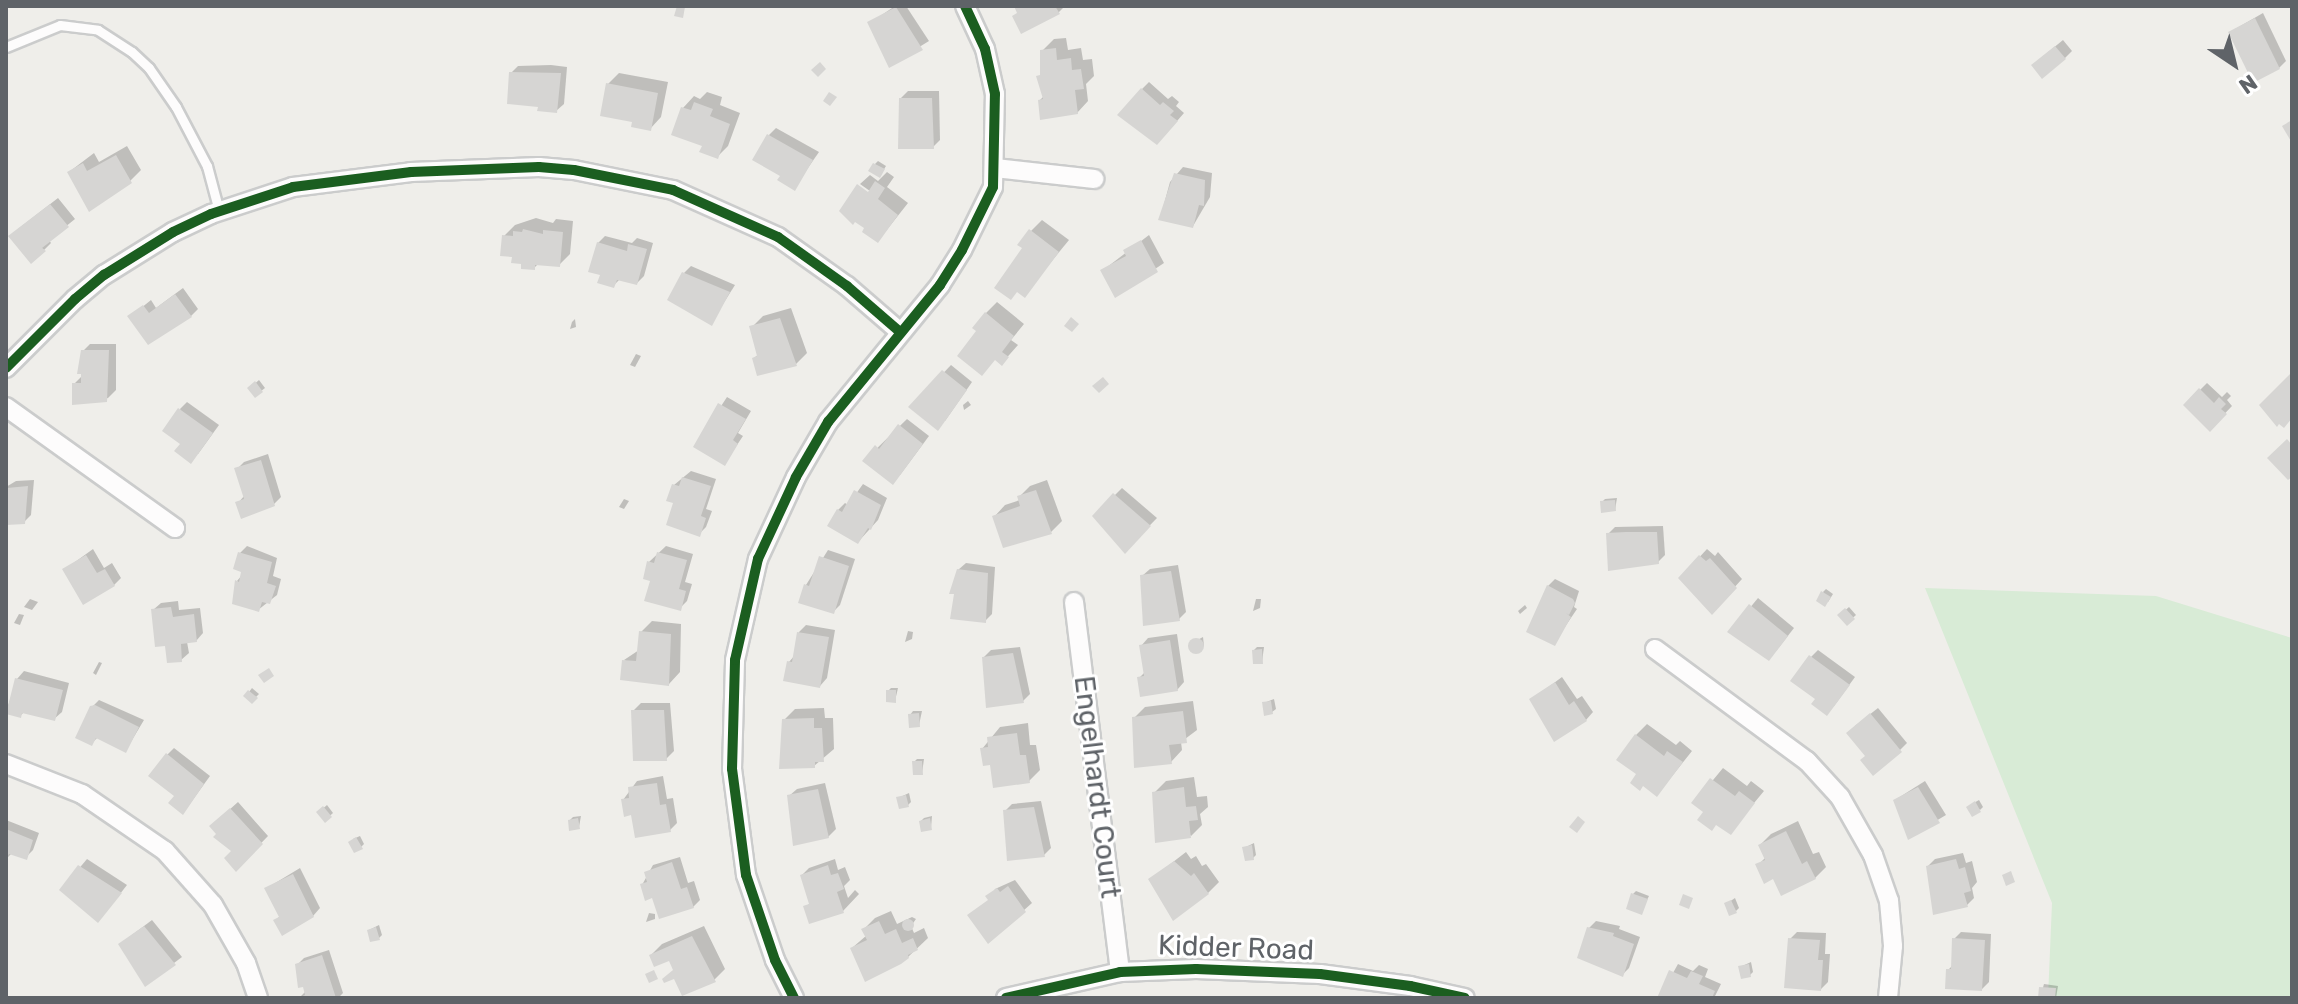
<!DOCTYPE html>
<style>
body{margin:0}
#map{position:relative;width:2298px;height:1004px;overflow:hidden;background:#efeeea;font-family:Rubik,sans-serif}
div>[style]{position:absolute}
.green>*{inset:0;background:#d8ebd6}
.shadow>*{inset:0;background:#0003}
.building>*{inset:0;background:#d6d5d3}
.round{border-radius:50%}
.roads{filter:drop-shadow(2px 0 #cbcccc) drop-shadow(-2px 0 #cbcccc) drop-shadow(0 2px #cbcccc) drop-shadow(0 -2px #cbcccc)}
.lane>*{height:9px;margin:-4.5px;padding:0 4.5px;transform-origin:4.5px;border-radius:4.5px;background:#fdfcfc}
.street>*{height:18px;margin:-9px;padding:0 9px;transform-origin:9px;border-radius:9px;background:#fdfcfc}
.cycleway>*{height:10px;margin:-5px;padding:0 5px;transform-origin:5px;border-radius:5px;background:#1b5e20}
span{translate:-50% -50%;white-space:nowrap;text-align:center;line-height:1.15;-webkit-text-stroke:6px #fff;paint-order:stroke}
.street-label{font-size:28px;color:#5f6368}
.frame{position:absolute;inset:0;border:8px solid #5f6368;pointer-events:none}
.north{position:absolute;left:2194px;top:24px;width:80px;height:80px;-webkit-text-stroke:6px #fff;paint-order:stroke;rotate:145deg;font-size:22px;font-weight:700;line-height:32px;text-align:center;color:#5f6368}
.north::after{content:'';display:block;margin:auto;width:28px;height:36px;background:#5f6368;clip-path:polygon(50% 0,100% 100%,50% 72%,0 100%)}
</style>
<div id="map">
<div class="green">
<div style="clip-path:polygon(1925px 588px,2156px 596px,2292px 638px,2292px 998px,2048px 998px,2052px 903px)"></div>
</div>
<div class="shadow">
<div style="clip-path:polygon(895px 6px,906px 6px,929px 41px,890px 65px,870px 23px)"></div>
<div style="clip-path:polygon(1016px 6px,1065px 6px,1058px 13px,1019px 12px)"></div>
<div style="clip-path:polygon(2263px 13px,2286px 61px,2279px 68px,2230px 32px)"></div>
<div style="clip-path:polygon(1066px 38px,1068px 50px,1081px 48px,1083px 60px,1092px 59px,1094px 76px,1086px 84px,1088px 101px,1077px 113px,1040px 100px,1044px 96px,1042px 51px,1054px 39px)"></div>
<div style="clip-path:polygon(2063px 40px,2072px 51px,2065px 58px,2041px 58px)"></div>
<div style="clip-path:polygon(551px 65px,567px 67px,564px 104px,556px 111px,540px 105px,511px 73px,518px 66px)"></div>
<div style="clip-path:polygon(619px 73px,668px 82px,661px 117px,650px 129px,634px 121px,608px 84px)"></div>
<div style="clip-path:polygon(1149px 82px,1168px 99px,1172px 96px,1179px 102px,1176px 106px,1184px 113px,1164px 136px,1142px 89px)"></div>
<div style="clip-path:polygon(908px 91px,939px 91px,940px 140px,933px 147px,901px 98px)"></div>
<div style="clip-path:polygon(707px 92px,722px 97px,720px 105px,740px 113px,728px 146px,717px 157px,704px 145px,683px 108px,694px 96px,700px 99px)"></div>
<div style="clip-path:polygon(776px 128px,819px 152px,794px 188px,782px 176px,769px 135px)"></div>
<div style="clip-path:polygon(127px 146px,141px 170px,130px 181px,69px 172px,94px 153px,99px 162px)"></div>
<div style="clip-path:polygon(878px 161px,886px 166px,880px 176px,875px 164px)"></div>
<div style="clip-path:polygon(1183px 167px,1212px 173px,1210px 197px,1193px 226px,1160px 219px,1170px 182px)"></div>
<div style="clip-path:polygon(887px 172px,894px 177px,887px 187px,908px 203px,878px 241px,877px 196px,860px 184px,870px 175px,878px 181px)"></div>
<div style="clip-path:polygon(58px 198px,75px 219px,49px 240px,51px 243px,44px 250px,18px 229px)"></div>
<div style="clip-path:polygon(536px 218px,553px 223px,556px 219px,573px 221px,570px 254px,559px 265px,539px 263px,534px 268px,523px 263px,514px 255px,504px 236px,515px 225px)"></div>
<div style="clip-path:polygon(1042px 220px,1069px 240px,1024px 295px,1018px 290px,1025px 248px,1031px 231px)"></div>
<div style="clip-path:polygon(1149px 235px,1164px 263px,1116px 295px,1102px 271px)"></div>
<div style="clip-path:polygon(605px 236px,632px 243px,637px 238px,653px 243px,644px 276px,637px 283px,620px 279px,614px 285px,598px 243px)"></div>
<div style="clip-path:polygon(691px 266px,735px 285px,711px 323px,684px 273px)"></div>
<div style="clip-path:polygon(183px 288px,198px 309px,191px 316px,130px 317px,151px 300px,156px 308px)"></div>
<div style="clip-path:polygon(997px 302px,1024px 324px,1011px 340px,1018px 345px,1002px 363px,979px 331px,986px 313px)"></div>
<div style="clip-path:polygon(791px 308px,807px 353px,796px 364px,758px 374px,754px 358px,759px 354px,752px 327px,763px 316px)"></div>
<div style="clip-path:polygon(575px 319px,576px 327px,570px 329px,572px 322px)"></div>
<div style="clip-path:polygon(90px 344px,116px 344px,116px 390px,108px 398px,93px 403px,74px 384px,81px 377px,83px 351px)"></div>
<div style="clip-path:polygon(636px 354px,641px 356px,635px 367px,630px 365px)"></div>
<div style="clip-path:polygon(951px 365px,972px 382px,945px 421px,911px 407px)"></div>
<div style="clip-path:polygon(259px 380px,265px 388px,256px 395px,250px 388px)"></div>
<div style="clip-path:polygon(2207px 383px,2222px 397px,2227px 392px,2231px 396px,2227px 400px,2232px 406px,2210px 429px,2185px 405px)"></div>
<div style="clip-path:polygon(727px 397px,751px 411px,738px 433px,743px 436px,725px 463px,695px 446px)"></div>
<div style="clip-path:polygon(968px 401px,971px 405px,964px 410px,963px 405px)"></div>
<div style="clip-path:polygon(187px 402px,219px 425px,198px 454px,180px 409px)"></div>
<div style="clip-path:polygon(907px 419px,929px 436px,900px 475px,865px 460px)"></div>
<div style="clip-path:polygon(268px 454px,281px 497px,274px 504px,238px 503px,245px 495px,237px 469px,244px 462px)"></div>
<div style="clip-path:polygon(691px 471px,716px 479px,706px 509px,712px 511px,706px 527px,699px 534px,676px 502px,674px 485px)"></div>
<div style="clip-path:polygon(34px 480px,31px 515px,24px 522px,6px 523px,6px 487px,16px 481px)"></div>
<div style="clip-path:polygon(1047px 480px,1062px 521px,1051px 532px,994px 517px,1005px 505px,1020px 500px,1019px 497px,1030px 486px)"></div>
<div style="clip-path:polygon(863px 484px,887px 498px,878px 520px,858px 542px,838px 510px,845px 503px,848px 505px)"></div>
<div style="clip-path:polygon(1122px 488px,1157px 518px,1125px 551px,1094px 516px)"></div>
<div style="clip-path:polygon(1617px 498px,1615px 510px,1602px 502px,1605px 499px)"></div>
<div style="clip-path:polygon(624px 499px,629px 501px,624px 509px,619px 507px)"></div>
<div style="clip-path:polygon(1663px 526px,1665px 555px,1658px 562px,1608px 534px,1615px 527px)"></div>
<div style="clip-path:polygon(247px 546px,277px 558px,273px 576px,281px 579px,277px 595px,258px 610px,237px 581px,242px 575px,240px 553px)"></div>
<div style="clip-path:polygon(666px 546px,693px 554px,685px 582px,692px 584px,687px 601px,680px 608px,652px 579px,649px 562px)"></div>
<div style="clip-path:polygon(93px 549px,104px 568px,112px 563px,121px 578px,114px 585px,64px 570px)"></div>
<div style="clip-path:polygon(1707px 549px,1715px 556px,1718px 552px,1742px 579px,1712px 612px,1680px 578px)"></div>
<div style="clip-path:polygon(828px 550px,855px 559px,840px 605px,833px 612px,806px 585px)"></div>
<div style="clip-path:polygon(966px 563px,995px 567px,992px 614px,985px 621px,958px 570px)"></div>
<div style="clip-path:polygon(1178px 565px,1186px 612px,1179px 619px,1142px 576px,1150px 569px)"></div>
<div style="clip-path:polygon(1555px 579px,1579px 591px,1574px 607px,1577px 609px,1554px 643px,1548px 586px)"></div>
<div style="clip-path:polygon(1826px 589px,1833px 594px,1828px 602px,1823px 592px)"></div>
<div style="clip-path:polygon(1758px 598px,1794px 628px,1776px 651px,1730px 632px)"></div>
<div style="clip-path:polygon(30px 599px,38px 602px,32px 610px,24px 607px)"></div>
<div style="clip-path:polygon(1256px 599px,1261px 599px,1260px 608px,1253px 611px)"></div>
<div style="clip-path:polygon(178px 601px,179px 610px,200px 608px,203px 633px,196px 641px,187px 642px,189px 653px,181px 660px,166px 643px,153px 610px,161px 603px)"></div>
<div style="clip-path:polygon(1525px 605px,1527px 608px,1520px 614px,1518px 611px)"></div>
<div style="clip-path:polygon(1849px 607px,1856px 615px,1847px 623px,1840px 615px)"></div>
<div style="clip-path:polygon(19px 614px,24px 615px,20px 625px,14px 623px)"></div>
<div style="clip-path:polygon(652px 621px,681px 624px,680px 672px,669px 684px,624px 660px,639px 650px,641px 632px)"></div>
<div style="clip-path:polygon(806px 625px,835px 630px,827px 678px,820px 686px,789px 662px,795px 655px,799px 632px)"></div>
<div style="clip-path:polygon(908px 631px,913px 632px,912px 639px,905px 642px)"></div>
<div style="clip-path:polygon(1177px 634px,1184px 682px,1177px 690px,1139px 678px,1145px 672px,1141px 646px,1148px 638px)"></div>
<div style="clip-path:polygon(1203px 637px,1204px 646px,1193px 650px,1190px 644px)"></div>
<div style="clip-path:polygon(1020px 647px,1030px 694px,1023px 701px,984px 657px,991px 650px)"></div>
<div style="clip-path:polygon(1257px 647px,1264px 647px,1262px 662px,1254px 650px)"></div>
<div style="clip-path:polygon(1818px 650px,1855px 677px,1834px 706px,1818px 699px,1811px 657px)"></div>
<div style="clip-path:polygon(99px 662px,102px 663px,96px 675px,93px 673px)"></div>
<div style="clip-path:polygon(24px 671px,69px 683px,62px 712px,54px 719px,25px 711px,20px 716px,6px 712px,17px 679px)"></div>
<div style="clip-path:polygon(1562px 677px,1577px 699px,1582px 696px,1593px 712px,1586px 720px,1531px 700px)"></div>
<div style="clip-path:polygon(252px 688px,259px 694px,252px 701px,246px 696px)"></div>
<div style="clip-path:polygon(891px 688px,898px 688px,895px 701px,888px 691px)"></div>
<div style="clip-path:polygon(1274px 699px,1276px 709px,1272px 712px,1264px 703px)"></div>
<div style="clip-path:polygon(99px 700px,144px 720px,126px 750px,98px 737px,91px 744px,92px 707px)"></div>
<div style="clip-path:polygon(1193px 701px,1197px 730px,1181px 742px,1182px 750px,1171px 762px,1134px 718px,1145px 707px)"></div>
<div style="clip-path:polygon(641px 703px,670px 703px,674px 751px,666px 759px,633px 711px)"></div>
<div style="clip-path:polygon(824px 708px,825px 718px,833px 718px,834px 749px,814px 766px,784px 720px,795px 709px)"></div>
<div style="clip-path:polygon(1878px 708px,1907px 743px,1900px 750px,1867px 756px,1855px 726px)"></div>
<div style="clip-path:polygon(913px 711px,922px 711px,919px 725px,910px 715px)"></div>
<div style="clip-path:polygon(1028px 723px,1030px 745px,1036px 745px,1040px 770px,1029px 781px,992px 763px,982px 749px,1000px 727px)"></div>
<div style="clip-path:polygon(1647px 724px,1676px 745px,1680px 741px,1692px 751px,1657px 795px,1639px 774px,1636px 735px)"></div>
<div style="clip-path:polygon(174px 748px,210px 776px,189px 805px,177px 796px,167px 755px)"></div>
<div style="clip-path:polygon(917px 759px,924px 759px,922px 773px,914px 762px)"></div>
<div style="clip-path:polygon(1723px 768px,1747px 786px,1751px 781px,1764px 791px,1730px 832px,1694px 803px)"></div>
<div style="clip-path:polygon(663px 776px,667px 799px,673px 798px,677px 823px,670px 830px,633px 813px,623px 800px,637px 781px)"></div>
<div style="clip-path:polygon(1194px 777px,1197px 797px,1207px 796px,1208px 807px,1200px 814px,1202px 825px,1191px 836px,1154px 793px,1166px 781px)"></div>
<div style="clip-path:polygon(1925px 781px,1946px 815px,1909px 837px,1895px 800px)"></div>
<div style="clip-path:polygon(825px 783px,836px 829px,828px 837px,789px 796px,797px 789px)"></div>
<div style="clip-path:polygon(909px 793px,911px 802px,908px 805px,898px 798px)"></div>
<div style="clip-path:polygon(1979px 800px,1983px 807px,1980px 810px,1972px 804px)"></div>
<div style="clip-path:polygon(1041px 801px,1051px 848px,1044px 855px,1005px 811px,1012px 804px)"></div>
<div style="clip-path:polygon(238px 802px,268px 836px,236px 869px,233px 851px,219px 834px,219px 819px)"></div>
<div style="clip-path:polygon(327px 805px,333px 813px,325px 820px,319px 812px)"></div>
<div style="clip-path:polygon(581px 816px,579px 827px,570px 820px,573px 817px)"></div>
<div style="clip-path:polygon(932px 816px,931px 828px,921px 821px,924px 818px)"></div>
<div style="clip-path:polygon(6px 820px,39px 833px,33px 850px,26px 857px,12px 853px,6px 859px)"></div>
<div style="clip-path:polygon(1798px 821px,1813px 854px,1819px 852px,1826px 867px,1815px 878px,1774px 877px,1758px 865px,1766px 857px,1760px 845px,1771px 834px)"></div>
<div style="clip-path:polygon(360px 836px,364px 844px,361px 847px,353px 839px)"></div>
<div style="clip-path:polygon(1254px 843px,1256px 855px,1253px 858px,1244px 848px)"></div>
<div style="clip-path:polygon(1186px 852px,1191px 859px,1196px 856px,1202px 866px,1206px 864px,1219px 882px,1208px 893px,1151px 879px)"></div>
<div style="clip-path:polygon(1963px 853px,1966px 863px,1972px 861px,1977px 882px,1972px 888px,1974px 898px,1967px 905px,1928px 866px,1935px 859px)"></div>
<div style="clip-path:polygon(680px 857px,688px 883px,694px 881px,700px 900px,693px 907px,654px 896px,642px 885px,653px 865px)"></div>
<div style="clip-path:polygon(87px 859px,127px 885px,105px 913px,61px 890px)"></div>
<div style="clip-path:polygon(835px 859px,838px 870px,845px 867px,850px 880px,844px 886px,848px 898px,855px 890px,859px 894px,843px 911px,806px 907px,811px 902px,802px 875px,809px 868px)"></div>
<div style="clip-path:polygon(300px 868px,320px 908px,313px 916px,276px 920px,280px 916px,267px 888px)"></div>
<div style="clip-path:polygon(1015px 880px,1032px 903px,989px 941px,990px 899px,995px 889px)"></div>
<div style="clip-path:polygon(1636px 891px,1649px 896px,1641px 912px,1633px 894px)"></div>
<div style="clip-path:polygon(1735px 898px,1739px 908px,1736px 911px,1726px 904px)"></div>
<div style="clip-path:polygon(891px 911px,897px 924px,912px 917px,916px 919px,911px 926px,914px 933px,924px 928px,928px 938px,908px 957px,852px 948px,867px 935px,864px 929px,875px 918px)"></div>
<div style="clip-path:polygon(649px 913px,655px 914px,655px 919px,646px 922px)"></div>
<div style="clip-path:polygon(152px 920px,182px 957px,146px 984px,120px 944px)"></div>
<div style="clip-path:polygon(1596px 921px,1620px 926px,1619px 929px,1640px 937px,1629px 968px,1622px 975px,1589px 928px)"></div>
<div style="clip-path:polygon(379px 925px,382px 935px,379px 938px,369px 930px)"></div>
<div style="clip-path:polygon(704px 926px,725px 969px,714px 980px,675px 976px,670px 958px,651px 955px,662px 944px)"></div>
<div style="clip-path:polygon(1797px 932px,1826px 933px,1825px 954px,1830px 954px,1828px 982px,1821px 989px,1790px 939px)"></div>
<div style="clip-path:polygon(1961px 932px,1991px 934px,1989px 982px,1982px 989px,1948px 970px,1954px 964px,1954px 939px)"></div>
<div style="clip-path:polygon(329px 950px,343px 993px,338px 998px,299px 998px,306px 991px,297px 965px,304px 958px)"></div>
<div style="clip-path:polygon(1751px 962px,1753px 972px,1750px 975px,1740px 967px)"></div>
<div style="clip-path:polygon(1678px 964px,1693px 971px,1699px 965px,1708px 969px,1705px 977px,1721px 984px,1714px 998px,1659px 998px)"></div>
<div style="clip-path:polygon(2044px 984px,2058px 986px,2056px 998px,2040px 998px)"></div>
</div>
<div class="building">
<div style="clip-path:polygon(677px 6px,685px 7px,683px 18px,674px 16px)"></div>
<div style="clip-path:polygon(1014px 6px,1055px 6px,1060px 14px,1021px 34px,1012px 16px,1017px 13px)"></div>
<div style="clip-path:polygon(896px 7px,923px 50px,889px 68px,867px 22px)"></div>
<div style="clip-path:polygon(2255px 18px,2280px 69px,2253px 83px,2228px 32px)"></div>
<div style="clip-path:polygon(2055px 46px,2066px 59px,2042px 79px,2031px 65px)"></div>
<div style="clip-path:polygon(1056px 48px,1057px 60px,1071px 58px,1072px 70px,1081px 69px,1084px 89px,1075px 90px,1078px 114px,1040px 120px,1038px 100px,1043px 99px,1036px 76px,1040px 75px,1040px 50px)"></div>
<div style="clip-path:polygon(820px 62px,826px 69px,818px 77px,811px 70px)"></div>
<div style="clip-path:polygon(509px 72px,561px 73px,557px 113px,537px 111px,538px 107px,507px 104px)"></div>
<div style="clip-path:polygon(606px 83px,658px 93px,651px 131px,631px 127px,632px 122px,600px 116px)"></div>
<div style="clip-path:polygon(1141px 88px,1160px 105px,1163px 102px,1174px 111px,1170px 115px,1178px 121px,1157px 145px,1117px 115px)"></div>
<div style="clip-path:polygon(829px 92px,837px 97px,830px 106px,823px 101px)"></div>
<div style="clip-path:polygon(899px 98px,932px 98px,934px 149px,898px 149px)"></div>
<div style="clip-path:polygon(694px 102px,713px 109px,710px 116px,730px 124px,718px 159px,699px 152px,702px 146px,671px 135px,681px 107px,691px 110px)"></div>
<div style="clip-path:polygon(2292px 120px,2292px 143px,2282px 126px)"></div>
<div style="clip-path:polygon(767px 134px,813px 160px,795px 191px,777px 180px,780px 176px,752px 160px)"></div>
<div style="clip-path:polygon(116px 155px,132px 183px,89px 212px,67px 172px,83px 163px,87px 171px)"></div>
<div style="clip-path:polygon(873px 163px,885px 169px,880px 178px,868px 171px)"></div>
<div style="clip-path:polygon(1174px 173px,1205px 180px,1204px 206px,1199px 205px,1193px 228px,1158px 220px)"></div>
<div style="clip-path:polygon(875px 181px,885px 188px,878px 199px,898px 215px,878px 243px,862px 232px,864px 228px,855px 222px,853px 225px,839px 211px,857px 184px,868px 192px)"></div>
<div style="clip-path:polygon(50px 204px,69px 227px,42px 248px,46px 251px,31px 264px,8px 236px)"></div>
<div style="clip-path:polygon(523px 229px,543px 234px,543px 230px,563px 232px,560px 267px,535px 265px,535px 270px,521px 269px,521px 264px,511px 263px,512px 257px,500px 256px,502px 235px,513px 236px,513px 231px,522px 232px)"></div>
<div style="clip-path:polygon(1029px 229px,1059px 252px,1025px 298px,1017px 292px,1011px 300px,994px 288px,1022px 248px,1017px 245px)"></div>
<div style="clip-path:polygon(1141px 240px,1158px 272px,1115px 298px,1100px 270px,1126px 256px,1123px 250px)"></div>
<div style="clip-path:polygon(597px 242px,627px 251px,628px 244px,647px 249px,637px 285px,617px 280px,614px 288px,597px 283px,600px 275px,588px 272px)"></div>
<div style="clip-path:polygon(682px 272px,730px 292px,712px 326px,667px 300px)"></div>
<div style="clip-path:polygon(175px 294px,192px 317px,148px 345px,127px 316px,143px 305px,149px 313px)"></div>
<div style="clip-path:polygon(985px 312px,1014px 336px,1002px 352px,1009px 357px,1002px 366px,995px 360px,982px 376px,957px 356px,976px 331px,972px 328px)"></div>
<div style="clip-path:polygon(1071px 317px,1079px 324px,1072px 332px,1064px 326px)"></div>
<div style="clip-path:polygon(780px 318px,797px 366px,757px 376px,752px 358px,757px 356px,749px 326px)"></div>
<div style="clip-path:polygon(81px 350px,109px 350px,107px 402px,72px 405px,72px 383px,81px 383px,81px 374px,77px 374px)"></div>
<div style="clip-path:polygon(942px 370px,967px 390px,938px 431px,908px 407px)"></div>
<div style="clip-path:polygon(2292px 372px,2292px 418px,2284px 428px,2279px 424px,2277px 427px,2259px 405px)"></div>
<div style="clip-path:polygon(1103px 377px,1109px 384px,1099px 393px,1092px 386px)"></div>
<div style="clip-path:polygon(255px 381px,263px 392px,255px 398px,247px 388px)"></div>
<div style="clip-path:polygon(2199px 388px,2214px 403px,2219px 397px,2226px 404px,2221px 409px,2227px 414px,2210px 432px,2183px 405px)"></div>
<div style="clip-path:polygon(718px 403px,746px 419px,733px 440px,738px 444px,725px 466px,693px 447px)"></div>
<div style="clip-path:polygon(178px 408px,213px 433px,191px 464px,174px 451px,180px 444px,162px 431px)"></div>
<div style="clip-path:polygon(898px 424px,923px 444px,893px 485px,862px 461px,875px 445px,879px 449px)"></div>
<div style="clip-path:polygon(2287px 439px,2292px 445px,2292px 477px,2288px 480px,2267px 458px)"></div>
<div style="clip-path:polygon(261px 460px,275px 506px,241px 519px,235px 502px,244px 499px,234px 468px)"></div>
<div style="clip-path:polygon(682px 477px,711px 486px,701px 516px,706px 518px,700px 537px,666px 525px,673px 503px,666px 501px,672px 484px,679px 486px)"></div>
<div style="clip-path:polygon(28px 486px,25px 524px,6px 525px,7px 488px)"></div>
<div style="clip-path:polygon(854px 490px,881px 505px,871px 530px,868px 528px,858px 544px,827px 526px,837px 509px,842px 512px)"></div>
<div style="clip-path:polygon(1036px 490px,1052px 534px,1003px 548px,992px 516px,1020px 506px,1017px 496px)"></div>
<div style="clip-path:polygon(1113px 493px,1151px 526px,1125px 554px,1092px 516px)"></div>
<div style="clip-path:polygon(1615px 500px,1616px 511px,1601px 513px,1600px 501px)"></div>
<div style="clip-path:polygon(1626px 532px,1657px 532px,1659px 564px,1608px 571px,1606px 533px)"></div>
<div style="clip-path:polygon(238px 552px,272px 562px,267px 583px,276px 586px,270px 604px,262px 602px,259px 612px,232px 604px,235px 580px,239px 582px,241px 572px,233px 569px)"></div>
<div style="clip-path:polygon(657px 552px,687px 560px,679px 589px,686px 591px,681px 611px,644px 601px,650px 581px,643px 579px,647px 561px,654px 563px)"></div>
<div style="clip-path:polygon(86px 555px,97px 573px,105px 569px,115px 586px,83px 605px,62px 569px)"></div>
<div style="clip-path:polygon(1699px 555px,1706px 561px,1710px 558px,1737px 588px,1712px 615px,1678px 578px)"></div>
<div style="clip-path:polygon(819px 556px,849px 566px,834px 614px,798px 603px,804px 584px,809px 586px)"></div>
<div style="clip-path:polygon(957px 569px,988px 573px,986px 623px,950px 619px,954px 594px,949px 594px)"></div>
<div style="clip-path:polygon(1171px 571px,1180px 621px,1143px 626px,1140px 575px)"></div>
<div style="clip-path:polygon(1547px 585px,1573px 599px,1575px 603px,1569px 615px,1566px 613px,1571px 617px,1555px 646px,1526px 632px)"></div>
<div style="clip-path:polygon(1821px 591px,1831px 597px,1825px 607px,1816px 601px)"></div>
<div style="clip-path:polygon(1749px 604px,1788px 636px,1769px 661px,1727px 632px)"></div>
<div style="clip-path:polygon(171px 607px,173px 617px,194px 614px,197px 642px,181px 644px,182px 662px,167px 663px,165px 646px,155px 647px,151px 609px)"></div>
<div style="clip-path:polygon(1845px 608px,1855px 619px,1847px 626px,1837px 615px)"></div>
<div style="clip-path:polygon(639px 631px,671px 634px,669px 686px,620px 680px,622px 660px,636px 661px)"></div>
<div style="clip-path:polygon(797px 632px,829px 637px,820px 688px,783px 681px,787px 661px,792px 662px)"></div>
<div class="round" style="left:1188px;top:638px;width:16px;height:16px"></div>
<div style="clip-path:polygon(1170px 640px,1178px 691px,1140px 697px,1137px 677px,1144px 676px,1139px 645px)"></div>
<div style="clip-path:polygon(1262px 649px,1263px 664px,1253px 664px,1252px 650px)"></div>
<div style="clip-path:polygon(1013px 653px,1024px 703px,986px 708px,982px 657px)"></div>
<div style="clip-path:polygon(1809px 655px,1850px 685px,1827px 716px,1811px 704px,1815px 699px,1790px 681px)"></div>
<div style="clip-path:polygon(269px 668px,274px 676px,264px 683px,258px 675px)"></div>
<div style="clip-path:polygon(15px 678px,63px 690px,55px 721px,22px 713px,21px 718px,6px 714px)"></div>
<div style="clip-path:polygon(1555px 682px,1569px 705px,1574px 701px,1587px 721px,1554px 742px,1529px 699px)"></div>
<div style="clip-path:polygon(248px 690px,258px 698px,252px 704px,243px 696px)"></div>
<div style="clip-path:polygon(886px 690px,896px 690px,896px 703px,886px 702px)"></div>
<div style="clip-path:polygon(1271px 701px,1273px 714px,1264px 716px,1262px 702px)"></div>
<div style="clip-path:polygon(95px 705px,139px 727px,126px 753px,96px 738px,92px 746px,75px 738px,90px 706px)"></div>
<div style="clip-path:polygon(631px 710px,664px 710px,667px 761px,633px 761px)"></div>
<div style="clip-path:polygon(1183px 711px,1187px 743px,1169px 745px,1172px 764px,1134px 768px,1132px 717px)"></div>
<div style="clip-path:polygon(919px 713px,920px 727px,909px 728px,908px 714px)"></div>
<div style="clip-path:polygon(1870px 713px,1902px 752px,1873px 776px,1860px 760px,1865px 756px,1846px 733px)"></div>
<div style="clip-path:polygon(814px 718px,814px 728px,822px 728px,824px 762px,815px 762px,815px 768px,779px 769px,782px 719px)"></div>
<div style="clip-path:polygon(1017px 733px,1020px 755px,1026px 755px,1030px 783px,993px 788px,990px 765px,983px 766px,980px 748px,988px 747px,987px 737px)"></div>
<div style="clip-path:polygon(1635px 734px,1664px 756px,1667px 751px,1683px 762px,1657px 797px,1643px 786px,1640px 791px,1630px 783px,1636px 774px,1616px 760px)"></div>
<div style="clip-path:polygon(166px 753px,204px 784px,183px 815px,168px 803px,174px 796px,148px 776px)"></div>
<div style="clip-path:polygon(912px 761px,922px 761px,923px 775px,913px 775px)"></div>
<div style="clip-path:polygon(1710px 778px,1735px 796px,1739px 791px,1755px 803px,1731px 835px,1716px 825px,1712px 831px,1697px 820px,1703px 812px,1691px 803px)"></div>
<div style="clip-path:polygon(657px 783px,660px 805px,666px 804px,671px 832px,635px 838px,631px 815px,624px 817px,621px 799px,629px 798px,628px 787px)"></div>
<div style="clip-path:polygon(1184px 787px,1186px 807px,1196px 806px,1198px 820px,1189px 821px,1191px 838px,1155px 843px,1152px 792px)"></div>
<div style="clip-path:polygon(1918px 787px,1940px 823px,1908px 840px,1893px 800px)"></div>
<div style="clip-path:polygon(818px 789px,829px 838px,793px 846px,787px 795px)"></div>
<div style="clip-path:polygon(906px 795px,909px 807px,899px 809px,896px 797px)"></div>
<div style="clip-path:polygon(1975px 801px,1981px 812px,1972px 817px,1966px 807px)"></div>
<div style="clip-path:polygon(323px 806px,332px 817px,325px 823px,316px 812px)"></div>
<div style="clip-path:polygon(1034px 807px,1045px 857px,1007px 861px,1003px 810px)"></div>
<div style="clip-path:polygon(230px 808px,263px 844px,236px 872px,224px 858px,231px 851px,213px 837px,216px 834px,209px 826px)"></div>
<div style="clip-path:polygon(1578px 816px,1585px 822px,1577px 833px,1569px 827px)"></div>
<div style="clip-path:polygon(578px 818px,580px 829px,569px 831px,568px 820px)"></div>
<div style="clip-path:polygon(930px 818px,932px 830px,921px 832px,919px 821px)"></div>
<div style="clip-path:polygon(6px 829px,33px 840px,27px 860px,9px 854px,6px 861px)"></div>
<div style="clip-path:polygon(1786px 831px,1802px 864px,1807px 861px,1816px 879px,1781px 896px,1773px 879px,1764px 884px,1755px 864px,1765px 860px,1758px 845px)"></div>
<div style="clip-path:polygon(356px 837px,363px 849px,354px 853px,348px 842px)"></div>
<div style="clip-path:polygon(1252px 845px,1254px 860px,1245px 861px,1242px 847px)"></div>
<div style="clip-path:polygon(1956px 859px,1959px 869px,1965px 867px,1971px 891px,1964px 893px,1968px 907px,1933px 915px,1926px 866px)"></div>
<div style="clip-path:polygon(1174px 861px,1191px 876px,1194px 873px,1209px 894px,1173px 921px,1148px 879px)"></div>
<div style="clip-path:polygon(672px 862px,681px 889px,687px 887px,694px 908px,659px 919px,652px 898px,645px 901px,640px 884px,647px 882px,644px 872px)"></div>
<div style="clip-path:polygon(78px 865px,122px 893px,98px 923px,59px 890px)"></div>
<div style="clip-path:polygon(828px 865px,831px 875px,838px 873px,844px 889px,837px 892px,844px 913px,809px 924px,803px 906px,809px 904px,800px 875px)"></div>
<div style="clip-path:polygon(2011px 871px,2015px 882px,2006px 886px,2002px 875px)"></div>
<div style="clip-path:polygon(293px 874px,314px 917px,282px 936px,273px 920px,279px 917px,264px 888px)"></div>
<div style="clip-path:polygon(1008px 886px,1026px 912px,988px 944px,967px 915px,988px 900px,985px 896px,997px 888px,1000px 892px)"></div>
<div style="clip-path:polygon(1631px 893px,1648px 899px,1642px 915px,1626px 909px)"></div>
<div style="clip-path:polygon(1683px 894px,1693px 898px,1689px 909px,1679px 905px)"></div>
<div style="clip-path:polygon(1731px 900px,1737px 913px,1729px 916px,1724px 903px)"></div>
<div class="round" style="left:902px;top:919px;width:12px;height:12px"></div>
<div style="clip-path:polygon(879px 921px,885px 934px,896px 929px,902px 943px,913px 938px,918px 950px,908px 955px,909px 958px,901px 964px,865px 982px,850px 948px,867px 940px,861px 929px)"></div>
<div style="clip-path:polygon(144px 926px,176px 965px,145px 987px,118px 944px)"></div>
<div style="clip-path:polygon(376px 927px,380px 940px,370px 942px,367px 930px)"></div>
<div style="clip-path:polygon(1587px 927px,1614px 933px,1613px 936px,1634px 944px,1623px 977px,1577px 958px)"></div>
<div style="clip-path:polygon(692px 936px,716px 982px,682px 996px,674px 979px,664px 983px,662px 979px,673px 970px,669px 961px,654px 967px,649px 955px)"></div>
<div style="clip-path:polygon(1788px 938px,1820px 940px,1818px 960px,1823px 960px,1821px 991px,1784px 988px)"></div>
<div style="clip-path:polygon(1952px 938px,1985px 940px,1982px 991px,1945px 989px,1946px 969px,1951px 969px)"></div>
<div style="clip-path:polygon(322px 955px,336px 998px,298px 998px,305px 995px,303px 987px,298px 988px,295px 964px)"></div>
<div style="clip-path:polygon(1749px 964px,1751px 977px,1741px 979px,1738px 966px)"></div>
<div style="clip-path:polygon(654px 970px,658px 979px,649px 983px,645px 974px)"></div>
<div style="clip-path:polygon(1669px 970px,1687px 978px,1691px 971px,1703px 976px,1699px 984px,1715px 991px,1712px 998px,1657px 998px)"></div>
<div style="clip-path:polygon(2039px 987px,2056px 988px,2055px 998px,2038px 998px)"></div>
</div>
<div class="roads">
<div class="lane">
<div style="left:6px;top:47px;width:58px;rotate:-22.2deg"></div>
<div style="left:60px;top:25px;width:38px;rotate:7deg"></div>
<div style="left:98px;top:30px;width:40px;rotate:32.9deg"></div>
<div style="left:132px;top:52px;width:23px;rotate:43deg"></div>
<div style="left:149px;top:68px;width:47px;rotate:55.3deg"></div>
<div style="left:176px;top:107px;width:67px;rotate:62.3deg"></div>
<div style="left:207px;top:166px;width:47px;rotate:75.1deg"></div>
</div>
<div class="street">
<div style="left:995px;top:168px;width:100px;rotate:6.3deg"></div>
<div style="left:6px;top:368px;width:98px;rotate:-45deg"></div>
<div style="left:75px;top:299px;width:38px;rotate:-40deg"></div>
<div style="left:104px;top:275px;width:81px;rotate:-31.9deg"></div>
<div style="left:173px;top:232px;width:42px;rotate:-25.3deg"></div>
<div style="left:211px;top:214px;width:86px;rotate:-18.2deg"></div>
<div style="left:293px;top:187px;width:119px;rotate:-7.2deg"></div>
<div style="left:411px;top:172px;width:128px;rotate:-2.2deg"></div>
<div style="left:539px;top:167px;width:35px;rotate:5deg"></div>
<div style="left:574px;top:170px;width:101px;rotate:11.4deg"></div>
<div style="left:673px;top:190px;width:115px;rotate:24.1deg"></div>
<div style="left:778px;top:237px;width:85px;rotate:35.4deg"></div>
<div style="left:847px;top:286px;width:69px;rotate:40.9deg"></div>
<div style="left:6px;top:407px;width:208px;rotate:35.6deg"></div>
<div style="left:1074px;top:602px;width:373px;rotate:82.9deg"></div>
<div style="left:1655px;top:649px;width:189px;rotate:36.4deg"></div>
<div style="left:1807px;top:761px;width:49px;rotate:47.5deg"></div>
<div style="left:1840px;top:797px;width:67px;rotate:60.4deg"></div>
<div style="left:1873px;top:855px;width:49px;rotate:70.8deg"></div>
<div style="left:1889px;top:901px;width:45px;rotate:84.9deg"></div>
<div style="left:1893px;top:946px;width:52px;rotate:95.5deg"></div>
<div style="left:6px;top:764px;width:82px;rotate:21.5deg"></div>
<div style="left:82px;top:794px;width:101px;rotate:34.5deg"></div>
<div style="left:165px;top:851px;width:72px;rotate:48.4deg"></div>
<div style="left:213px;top:905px;width:67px;rotate:60.4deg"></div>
<div style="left:246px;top:963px;width:37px;rotate:71deg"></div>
<div style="left:794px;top:998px;width:42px;rotate:-116.6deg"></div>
<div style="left:775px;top:960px;width:90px;rotate:-108.8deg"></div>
<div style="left:746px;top:875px;width:107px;rotate:-97.5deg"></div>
<div style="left:732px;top:769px;width:109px;rotate:-88.4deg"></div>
<div style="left:735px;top:660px;width:104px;rotate:-77.2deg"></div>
<div style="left:758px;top:559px;width:90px;rotate:-65.1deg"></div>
<div style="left:796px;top:477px;width:64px;rotate:-59.8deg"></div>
<div style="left:828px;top:422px;width:177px;rotate:-50.7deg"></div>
<div style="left:940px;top:285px;width:41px;rotate:-57.8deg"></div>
<div style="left:962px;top:250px;width:70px;rotate:-63.8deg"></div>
<div style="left:993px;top:187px;width:93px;rotate:-88.8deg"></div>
<div style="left:995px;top:94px;width:46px;rotate:-102.5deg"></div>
<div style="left:985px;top:49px;width:47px;rotate:-114.9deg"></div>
<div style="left:1006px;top:998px;width:117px;rotate:-12.8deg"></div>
<div style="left:1120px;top:972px;width:76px;rotate:-2.3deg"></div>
<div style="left:1196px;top:969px;width:124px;rotate:2.3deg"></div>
<div style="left:1320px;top:974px;width:91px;rotate:7.6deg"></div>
<div style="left:1410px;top:986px;width:56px;rotate:12.3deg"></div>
</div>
</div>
<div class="cycleway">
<div style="left:6px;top:368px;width:98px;rotate:-45deg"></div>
<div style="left:75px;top:299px;width:38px;rotate:-40deg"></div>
<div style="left:104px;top:275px;width:81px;rotate:-31.9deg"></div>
<div style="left:173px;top:232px;width:42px;rotate:-25.3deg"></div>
<div style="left:211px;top:214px;width:86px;rotate:-18.2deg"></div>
<div style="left:293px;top:187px;width:119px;rotate:-7.2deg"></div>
<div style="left:411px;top:172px;width:128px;rotate:-2.2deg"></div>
<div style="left:539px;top:167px;width:35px;rotate:5deg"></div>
<div style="left:574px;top:170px;width:101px;rotate:11.4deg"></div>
<div style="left:673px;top:190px;width:115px;rotate:24.1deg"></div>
<div style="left:778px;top:237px;width:85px;rotate:35.4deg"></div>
<div style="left:847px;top:286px;width:69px;rotate:40.9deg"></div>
<div style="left:794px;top:998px;width:42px;rotate:-116.6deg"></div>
<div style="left:775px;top:960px;width:90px;rotate:-108.8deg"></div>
<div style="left:746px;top:875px;width:107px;rotate:-97.5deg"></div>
<div style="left:732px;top:769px;width:109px;rotate:-88.4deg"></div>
<div style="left:735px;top:660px;width:104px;rotate:-77.2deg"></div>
<div style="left:758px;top:559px;width:90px;rotate:-65.1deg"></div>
<div style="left:796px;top:477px;width:64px;rotate:-59.8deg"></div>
<div style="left:828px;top:422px;width:177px;rotate:-50.7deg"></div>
<div style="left:940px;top:285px;width:41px;rotate:-57.8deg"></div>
<div style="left:962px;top:250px;width:70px;rotate:-63.8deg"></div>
<div style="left:993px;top:187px;width:93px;rotate:-88.8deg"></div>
<div style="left:995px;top:94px;width:46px;rotate:-102.5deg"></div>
<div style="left:985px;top:49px;width:47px;rotate:-114.9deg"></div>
<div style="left:1006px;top:998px;width:117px;rotate:-12.8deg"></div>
<div style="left:1120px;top:972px;width:76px;rotate:-2.3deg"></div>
<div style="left:1196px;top:969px;width:124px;rotate:2.3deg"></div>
<div style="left:1320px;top:974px;width:91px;rotate:7.6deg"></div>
<div style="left:1410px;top:986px;width:56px;rotate:12.3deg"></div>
</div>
<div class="street-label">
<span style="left:1097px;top:787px;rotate:83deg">Engelhardt Court</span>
<span style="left:1236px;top:948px;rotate:2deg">Kidder Road</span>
</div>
<div class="frame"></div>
<div class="north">N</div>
</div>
